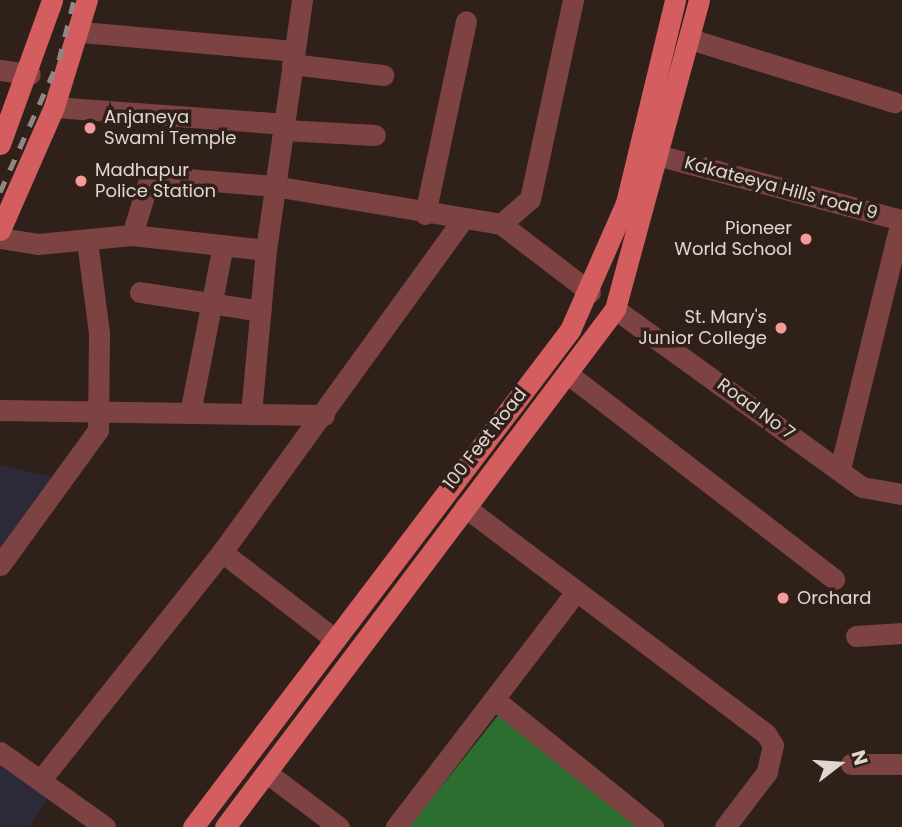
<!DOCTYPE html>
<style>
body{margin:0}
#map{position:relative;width:902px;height:827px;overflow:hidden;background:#2f201a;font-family:Poppins,sans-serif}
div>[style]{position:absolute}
.commercial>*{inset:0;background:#2c2939}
.forest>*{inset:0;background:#2c6e30}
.minor>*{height:21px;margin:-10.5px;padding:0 10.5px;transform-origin:10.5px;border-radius:10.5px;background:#7d4343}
.major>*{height:21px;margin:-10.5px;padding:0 10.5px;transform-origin:10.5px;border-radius:10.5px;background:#d35d5f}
.rail>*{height:5px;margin-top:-2.5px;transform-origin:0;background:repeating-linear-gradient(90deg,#928681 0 12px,transparent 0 24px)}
.dots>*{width:19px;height:19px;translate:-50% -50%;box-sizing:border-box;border:4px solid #2f201a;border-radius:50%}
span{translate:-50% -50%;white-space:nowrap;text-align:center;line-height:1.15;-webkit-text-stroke:7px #2f201a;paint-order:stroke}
.poi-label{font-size:18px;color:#e0d5d1}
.left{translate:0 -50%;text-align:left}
.right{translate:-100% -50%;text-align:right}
.street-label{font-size:18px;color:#e0d5d1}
.north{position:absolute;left:804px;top:729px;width:70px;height:70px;-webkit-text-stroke:5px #2f201a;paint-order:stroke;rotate:73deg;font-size:19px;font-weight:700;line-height:28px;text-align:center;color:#e0d5d1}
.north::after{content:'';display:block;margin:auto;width:24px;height:32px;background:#e0d5d1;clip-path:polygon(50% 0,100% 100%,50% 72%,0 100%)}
</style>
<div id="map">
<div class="commercial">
<div style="clip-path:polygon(0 465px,53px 477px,0 551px)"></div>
<div style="clip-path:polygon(0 757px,48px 797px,30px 827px,0 827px)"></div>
</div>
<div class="forest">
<div style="clip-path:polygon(499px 714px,640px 827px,409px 827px)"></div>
</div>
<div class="minor">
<div style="left:82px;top:32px;width:212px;rotate:5.1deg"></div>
<div style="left:690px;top:39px;width:214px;rotate:17.2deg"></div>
<div style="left:292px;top:64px;width:92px;rotate:6.9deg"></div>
<div style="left:0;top:70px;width:30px;rotate:8deg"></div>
<div style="left:54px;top:107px;width:232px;rotate:4.2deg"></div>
<div style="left:284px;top:130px;width:91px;rotate:3.1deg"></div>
<div style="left:661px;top:156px;width:249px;rotate:14.9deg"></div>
<div style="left:425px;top:214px;width:197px;rotate:-78deg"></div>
<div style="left:501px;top:224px;width:38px;rotate:-41deg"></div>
<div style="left:530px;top:199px;width:204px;rotate:-77.8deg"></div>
<div style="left:132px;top:235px;width:62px;rotate:-73deg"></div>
<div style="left:150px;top:176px;width:124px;rotate:4.6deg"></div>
<div style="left:274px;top:186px;width:230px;rotate:9.5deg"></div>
<div style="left:501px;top:224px;width:112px;rotate:37.4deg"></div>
<div style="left:0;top:238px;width:38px;rotate:9deg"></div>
<div style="left:38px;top:244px;width:94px;rotate:-5.5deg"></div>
<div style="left:132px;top:235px;width:135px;rotate:6.4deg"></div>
<div style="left:140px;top:292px;width:122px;rotate:8.9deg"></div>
<div style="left:615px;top:309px;width:304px;rotate:35.8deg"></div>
<div style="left:862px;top:487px;width:41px;rotate:9.9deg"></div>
<div style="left:568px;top:374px;width:336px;rotate:37.6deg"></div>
<div style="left:0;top:410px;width:324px;rotate:0.9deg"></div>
<div style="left:190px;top:413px;width:171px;rotate:-78.9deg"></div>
<div style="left:251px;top:414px;width:165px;rotate:-84.8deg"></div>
<div style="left:266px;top:250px;width:253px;rotate:-81.8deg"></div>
<div style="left:840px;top:469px;width:256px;rotate:-76.2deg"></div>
<div style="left:465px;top:507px;width:377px;rotate:37deg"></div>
<div style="left:766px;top:734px;width:13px;rotate:58deg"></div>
<div style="left:773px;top:745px;width:28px;rotate:103deg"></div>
<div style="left:767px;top:772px;width:69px;rotate:127.4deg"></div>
<div style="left:222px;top:552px;width:139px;rotate:37.7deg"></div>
<div style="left:0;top:565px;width:167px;rotate:-54deg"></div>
<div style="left:98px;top:430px;width:97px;rotate:-89.4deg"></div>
<div style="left:99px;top:333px;width:93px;rotate:-97.4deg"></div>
<div style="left:856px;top:636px;width:46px;rotate:-3.7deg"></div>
<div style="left:495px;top:700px;width:203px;rotate:38.8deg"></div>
<div style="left:0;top:752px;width:129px;rotate:35.5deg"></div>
<div style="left:851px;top:764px;width:51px"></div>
<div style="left:267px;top:773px;width:90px;rotate:36.9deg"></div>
<div style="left:43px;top:777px;width:288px;rotate:-51.5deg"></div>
<div style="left:222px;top:552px;width:412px;rotate:-54.1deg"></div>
<div style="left:396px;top:827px;width:295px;rotate:-52.6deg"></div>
</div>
<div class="major">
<div style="left:0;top:144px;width:153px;rotate:-70.1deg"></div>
<div style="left:0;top:230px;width:134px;rotate:-66.3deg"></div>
<div style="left:54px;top:107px;width:112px;rotate:-72.9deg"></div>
<div style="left:193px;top:827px;width:624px;rotate:-52.82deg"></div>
<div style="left:570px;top:330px;width:139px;rotate:-66.2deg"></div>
<div style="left:626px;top:203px;width:209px;rotate:-76.4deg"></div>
<div style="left:225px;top:827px;width:648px;rotate:-53.02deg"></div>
<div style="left:615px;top:309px;width:320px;rotate:-74.8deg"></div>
</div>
<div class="rail">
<div style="left:0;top:192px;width:145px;rotate:-65.9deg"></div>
<div style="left:59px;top:60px;width:62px;rotate:-76deg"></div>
</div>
<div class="dots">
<div style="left:90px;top:128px;background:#f59b97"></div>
<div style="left:81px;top:181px;background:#f59b97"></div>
<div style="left:806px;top:239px;background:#f59b97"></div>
<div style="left:781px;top:328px;background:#f59b97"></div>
<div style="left:783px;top:598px;background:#f59b97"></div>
</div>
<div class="poi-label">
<span class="left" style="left:104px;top:128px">Anjaneya<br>Swami Temple</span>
<span class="left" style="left:95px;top:181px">Madhapur<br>Police Station</span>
<span class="right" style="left:792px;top:239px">Pioneer<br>World School</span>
<span class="right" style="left:767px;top:328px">St. Mary's<br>Junior College</span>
<span class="left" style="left:797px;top:598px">Orchard</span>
</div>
<div class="street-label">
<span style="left:781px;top:188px;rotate:15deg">Kakateeya Hills road 9</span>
<span style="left:756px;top:409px;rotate:36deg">Road No 7</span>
<span style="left:485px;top:439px;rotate:-52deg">100 Feet Road</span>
</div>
<div class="north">N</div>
</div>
